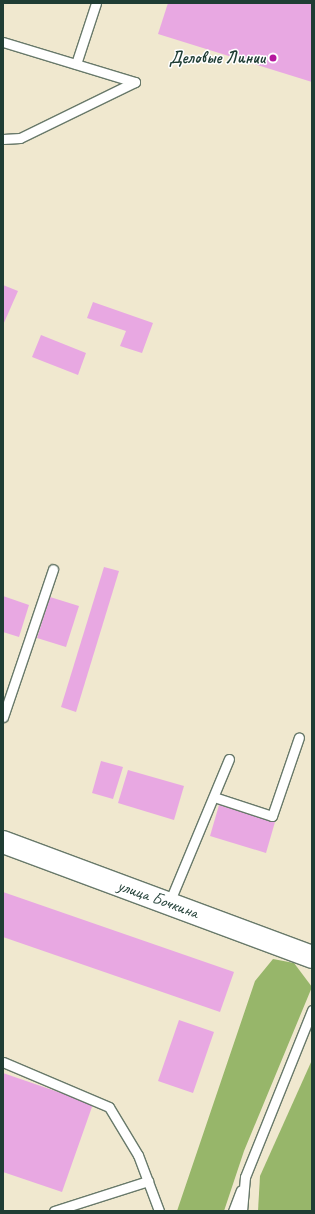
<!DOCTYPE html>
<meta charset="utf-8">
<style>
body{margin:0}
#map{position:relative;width:315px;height:1214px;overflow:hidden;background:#f0e8cf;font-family:Caveat,sans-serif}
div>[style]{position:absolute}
.forest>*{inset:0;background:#97b66a}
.building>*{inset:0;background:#e8a8e2}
.roads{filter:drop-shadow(1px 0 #68796a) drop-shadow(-1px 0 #68796a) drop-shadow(0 1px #68796a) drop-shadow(0 -1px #68796a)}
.service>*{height:9px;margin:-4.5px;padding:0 4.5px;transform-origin:4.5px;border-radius:4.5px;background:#fff}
.tertiary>*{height:22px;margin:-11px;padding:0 11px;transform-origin:11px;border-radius:11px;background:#fff}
.dots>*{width:11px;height:11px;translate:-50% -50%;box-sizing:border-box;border:2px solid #fff;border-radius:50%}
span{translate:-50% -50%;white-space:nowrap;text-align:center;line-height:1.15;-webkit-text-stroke:3px #fff;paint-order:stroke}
.poi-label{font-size:17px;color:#1f3d34;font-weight:700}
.right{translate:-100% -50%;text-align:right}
.street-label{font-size:17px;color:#1f3d34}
.frame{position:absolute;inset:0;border:4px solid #1f3d34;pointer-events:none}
</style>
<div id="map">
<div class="forest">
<div style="clip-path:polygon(273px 959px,294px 963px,312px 987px,244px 1151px,224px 1211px,177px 1211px,255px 981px)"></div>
<div style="clip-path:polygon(312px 1060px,312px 1211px,258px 1211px,260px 1176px)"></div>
</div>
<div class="building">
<div style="clip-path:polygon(168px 3px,312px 3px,312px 82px,158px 34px)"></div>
<div style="clip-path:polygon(3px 285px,18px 291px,3px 325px)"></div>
<div style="clip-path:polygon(93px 302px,153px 323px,142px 353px,120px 346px,126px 331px,87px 318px)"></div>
<div style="clip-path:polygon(41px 335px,86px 353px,78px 375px,32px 357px)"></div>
<div style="clip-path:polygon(104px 567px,119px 571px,76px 712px,61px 707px)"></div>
<div style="clip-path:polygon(3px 596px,29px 605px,19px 637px,3px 632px)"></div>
<div style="clip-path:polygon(50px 597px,79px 606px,66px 647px,37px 638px)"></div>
<div style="clip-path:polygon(101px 761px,123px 767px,113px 799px,92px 793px)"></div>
<div style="clip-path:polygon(128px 770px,184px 786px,174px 820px,118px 803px)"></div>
<div style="clip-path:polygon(219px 805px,275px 822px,266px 853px,210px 836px)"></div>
<div style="clip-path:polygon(3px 892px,234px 972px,220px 1012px,3px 937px)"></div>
<div style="clip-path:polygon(179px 1020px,214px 1032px,193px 1093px,158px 1081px)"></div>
<div style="clip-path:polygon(3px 1073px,93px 1104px,62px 1192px,3px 1172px)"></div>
</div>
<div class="roads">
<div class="service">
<div style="left:3px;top:42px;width:138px;rotate:16.9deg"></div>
<div style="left:76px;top:64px;width:64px;rotate:-71.8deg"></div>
<div style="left:3px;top:139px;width:17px;rotate:-3deg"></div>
<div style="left:20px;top:138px;width:128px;rotate:-26deg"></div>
<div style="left:3px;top:717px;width:156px;rotate:-71.3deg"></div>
<div style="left:214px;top:797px;width:61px;rotate:18.1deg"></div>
<div style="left:272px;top:816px;width:83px;rotate:-71.1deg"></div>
<div style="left:169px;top:903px;width:156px;rotate:-67.4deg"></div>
<div style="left:3px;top:1062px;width:115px;rotate:23deg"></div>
<div style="left:109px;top:1107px;width:56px;rotate:58.9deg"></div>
<div style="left:138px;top:1155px;width:60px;rotate:69.4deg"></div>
<div style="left:54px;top:1211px;width:99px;rotate:-17.7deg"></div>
<div style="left:233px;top:1211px;width:22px;rotate:-69deg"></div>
<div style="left:242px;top:1211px;width:34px;rotate:-85deg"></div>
<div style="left:245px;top:1177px;width:180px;rotate:-68.1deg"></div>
</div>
<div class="tertiary">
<div style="left:3px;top:842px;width:330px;rotate:20.4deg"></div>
</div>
</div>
<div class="dots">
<div style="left:273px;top:58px;background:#b5179e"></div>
</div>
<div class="poi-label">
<span class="right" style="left:265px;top:58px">Деловые Линии</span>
</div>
<div class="street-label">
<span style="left:158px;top:899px;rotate:20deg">улица Бочкина</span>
</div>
<div class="frame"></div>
</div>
